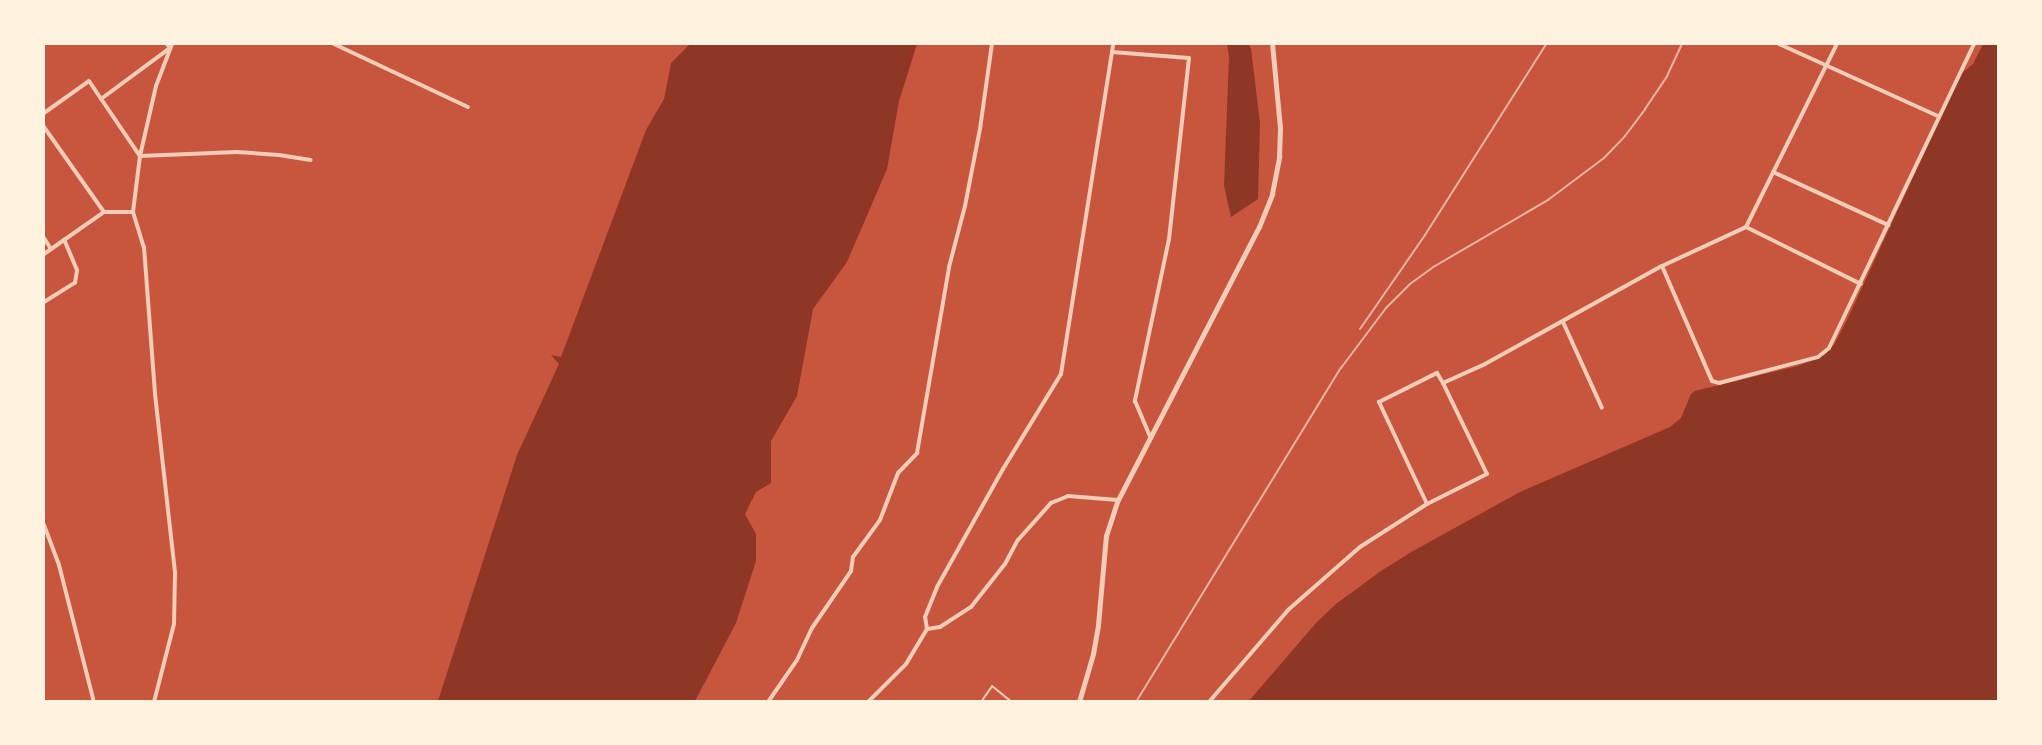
<!DOCTYPE html>
<style>
body{margin:0}
#map{position:relative;width:2042px;height:745px;overflow:hidden;background:#c8553d;font-family:Lato,sans-serif}
div>[style]{position:absolute}
.water>*{inset:0;background:#8f3625}
.service>*{height:2px;margin:-1px;padding:0 1px;transform-origin:1px;border-radius:1px;background:#f1ccb7}
.minor>*{height:4px;margin:-2px;padding:0 2px;transform-origin:2px;border-radius:2px;background:#f1ccb7}
.tertiary>*{height:4.5px;margin:-2.25px;padding:0 2.25px;transform-origin:2.25px;border-radius:2.25px;background:#f1ccb7}
.rail>*{height:2px;margin:-1px;padding:0 1px;transform-origin:1px;border-radius:1px;background:#e9b49f}
span{translate:-50% -50%;white-space:nowrap;text-align:center;line-height:1.15;-webkit-text-stroke:4.5px #fff3e0;paint-order:stroke}
.frame{position:absolute;inset:0;border:45px solid #fff3e0;pointer-events:none}
</style>
<div id="map">
<div class="water">
<div style="clip-path:polygon(690px 44px,917px 44px,899px 101px,887px 169px,847px 262px,813px 309px,797px 396px,771px 441px,771px 483px,756px 492px,745px 514px,756px 534px,756px 561px,736px 623px,695px 701px,438px 701px,517px 455px,559px 364px,551px 355px,561px 357px,646px 130px,664px 99px,671px 63px)"></div>
<div style="clip-path:polygon(1227px 44px,1249px 44px,1251px 49px,1260px 123px,1258px 199px,1231px 217px,1224px 186px,1229px 57px)"></div>
<div style="clip-path:polygon(1983px 44px,1998px 44px,1998px 701px,1248px 702px,1316px 623px,1336px 604px,1381px 571px,1413px 551px,1520px 492px,1670px 427px,1681px 418px,1691px 394px,1695px 391px,1798px 366px,1824px 355px,1834px 345px,1847px 320px,1951px 95px,1961px 74px,1973px 64px)"></div>
</div>
<div class="service">
<div style="left:981px;top:702px;width:19px;rotate:-55deg"></div>
<div style="left:992px;top:686px;width:26px;rotate:39deg"></div>
</div>
<div class="minor">
<div style="left:334px;top:44px;width:148px;rotate:25.2deg"></div>
<div style="left:1779px;top:44px;width:175px;rotate:24.4deg"></div>
<div style="left:1112px;top:52px;width:77px;rotate:4.5deg"></div>
<div style="left:1189px;top:58px;width:182px;rotate:96.3deg"></div>
<div style="left:1169px;top:239px;width:166px;rotate:101.9deg"></div>
<div style="left:1135px;top:401px;width:38px;rotate:67deg"></div>
<div style="left:101px;top:99px;width:86px;rotate:-36.5deg"></div>
<div style="left:170px;top:48px;width:5px;rotate:-127deg"></div>
<div style="left:44px;top:113px;width:55px;rotate:-35.4deg"></div>
<div style="left:89px;top:81px;width:91px;rotate:55.8deg"></div>
<div style="left:140px;top:156px;width:97px;rotate:-2.4deg"></div>
<div style="left:237px;top:152px;width:42px;rotate:4.1deg"></div>
<div style="left:279px;top:155px;width:32px;rotate:9deg"></div>
<div style="left:44px;top:127px;width:104px;rotate:54.8deg"></div>
<div style="left:1773px;top:172px;width:127px;rotate:24.7deg"></div>
<div style="left:133px;top:212px;width:56px;rotate:-82.9deg"></div>
<div style="left:140px;top:156px;width:72px;rotate:-77.1deg"></div>
<div style="left:156px;top:86px;width:45px;rotate:-69.1deg"></div>
<div style="left:1746px;top:227px;width:128px;rotate:26.4deg"></div>
<div style="left:44px;top:238px;width:13px;rotate:58deg"></div>
<div style="left:44px;top:254px;width:73px;rotate:-35deg"></div>
<div style="left:104px;top:212px;width:29px"></div>
<div style="left:133px;top:212px;width:37px;rotate:73deg"></div>
<div style="left:144px;top:247px;width:147px;rotate:85.7deg"></div>
<div style="left:155px;top:394px;width:180px;rotate:83.6deg"></div>
<div style="left:175px;top:573px;width:51px;rotate:91.1deg"></div>
<div style="left:174px;top:624px;width:81px;rotate:104.4deg"></div>
<div style="left:1662px;top:266px;width:125px;rotate:66.5deg"></div>
<div style="left:1712px;top:381px;width:7px;rotate:16deg"></div>
<div style="left:1719px;top:383px;width:102px;rotate:-14.7deg"></div>
<div style="left:1818px;top:357px;width:14px;rotate:-39deg"></div>
<div style="left:1829px;top:348px;width:337px;rotate:-64.5deg"></div>
<div style="left:44px;top:302px;width:36px;rotate:-32deg"></div>
<div style="left:75px;top:283px;width:13px;rotate:-81deg"></div>
<div style="left:77px;top:270px;width:33px;rotate:-113deg"></div>
<div style="left:1563px;top:322px;width:94px;rotate:65.6deg"></div>
<div style="left:1427px;top:504px;width:113px;rotate:-115.2deg"></div>
<div style="left:1379px;top:402px;width:65px;rotate:-26.6deg"></div>
<div style="left:1437px;top:373px;width:12px;rotate:59deg"></div>
<div style="left:1443px;top:383px;width:46px;rotate:-24.3deg"></div>
<div style="left:1485px;top:364px;width:202px;rotate:-29deg"></div>
<div style="left:1662px;top:266px;width:93px;rotate:-24.9deg"></div>
<div style="left:1746px;top:227px;width:204px;rotate:-63.6deg"></div>
<div style="left:44px;top:525px;width:43px;rotate:69.4deg"></div>
<div style="left:59px;top:565px;width:141px;rotate:75.7deg"></div>
<div style="left:927px;top:629px;width:12px;rotate:-99deg"></div>
<div style="left:925px;top:617px;width:32px;rotate:-68deg"></div>
<div style="left:937px;top:587px;width:135px;rotate:-60.8deg"></div>
<div style="left:1003px;top:469px;width:111px;rotate:-58.6deg"></div>
<div style="left:1061px;top:374px;width:334px;rotate:-81deg"></div>
<div style="left:768px;top:702px;width:51px;rotate:-55.4deg"></div>
<div style="left:797px;top:660px;width:35px;rotate:-65deg"></div>
<div style="left:812px;top:628px;width:69px;rotate:-55.6deg"></div>
<div style="left:851px;top:571px;width:14px;rotate:-82deg"></div>
<div style="left:853px;top:557px;width:46px;rotate:-53.9deg"></div>
<div style="left:880px;top:520px;width:50px;rotate:-69deg"></div>
<div style="left:898px;top:473px;width:28px;rotate:-46deg"></div>
<div style="left:917px;top:453px;width:189px;rotate:-80.2deg"></div>
<div style="left:949px;top:267px;width:63px;rotate:-75.3deg"></div>
<div style="left:965px;top:206px;width:78px;rotate:-79deg"></div>
<div style="left:980px;top:129px;width:86px;rotate:-82deg"></div>
<div style="left:868px;top:702px;width:54px;rotate:-45deg"></div>
<div style="left:906px;top:664px;width:41px;rotate:-59deg"></div>
<div style="left:927px;top:629px;width:13px;rotate:-9deg"></div>
<div style="left:940px;top:627px;width:37px;rotate:-33deg"></div>
<div style="left:971px;top:607px;width:55px;rotate:-51.7deg"></div>
<div style="left:1005px;top:564px;width:27px;rotate:-62deg"></div>
<div style="left:1018px;top:540px;width:50px;rotate:-48.3deg"></div>
<div style="left:1051px;top:503px;width:18px;rotate:-22deg"></div>
<div style="left:1068px;top:496px;width:50px;rotate:4.6deg"></div>
<div style="left:1209px;top:702px;width:121px;rotate:-49.3deg"></div>
<div style="left:1288px;top:610px;width:96px;rotate:-41.2deg"></div>
<div style="left:1360px;top:547px;width:80px;rotate:-32.7deg"></div>
<div style="left:1427px;top:504px;width:67px;rotate:-26.6deg"></div>
<div style="left:1487px;top:474px;width:101px;rotate:-115.8deg"></div>
</div>
<div class="tertiary">
<div style="left:1079px;top:702px;width:50px;rotate:-73.7deg"></div>
<div style="left:1093px;top:654px;width:29px;rotate:-80deg"></div>
<div style="left:1098px;top:625px;width:89px;rotate:-84.9deg"></div>
<div style="left:1106px;top:536px;width:38px;rotate:-72deg"></div>
<div style="left:1118px;top:500px;width:307px;rotate:-62.7deg"></div>
<div style="left:1259px;top:227px;width:35px;rotate:-68deg"></div>
<div style="left:1272px;top:194px;width:38px;rotate:-79deg"></div>
<div style="left:1279px;top:157px;width:29px;rotate:-88deg"></div>
<div style="left:1280px;top:128px;width:84px;rotate:-95.4deg"></div>
</div>
<div class="rail">
<div style="left:1360px;top:329px;width:114px;rotate:-55.3deg"></div>
<div style="left:1425px;top:235px;width:226px;rotate:-57.6deg"></div>
<div style="left:1136px;top:702px;width:392px;rotate:-58.5deg"></div>
<div style="left:1341px;top:368px;width:75px;rotate:-53.1deg"></div>
<div style="left:1386px;top:308px;width:34px;rotate:-45deg"></div>
<div style="left:1410px;top:284px;width:31px;rotate:-36deg"></div>
<div style="left:1435px;top:266px;width:131px;rotate:-30.3deg"></div>
<div style="left:1548px;top:200px;width:70px;rotate:-36.9deg"></div>
<div style="left:1604px;top:158px;width:30px;rotate:-46deg"></div>
<div style="left:1625px;top:136px;width:34px;rotate:-53deg"></div>
<div style="left:1645px;top:109px;width:40px;rotate:-56deg"></div>
<div style="left:1667px;top:76px;width:35px;rotate:-65deg"></div>
</div>
<div class="frame"></div>
</div>
